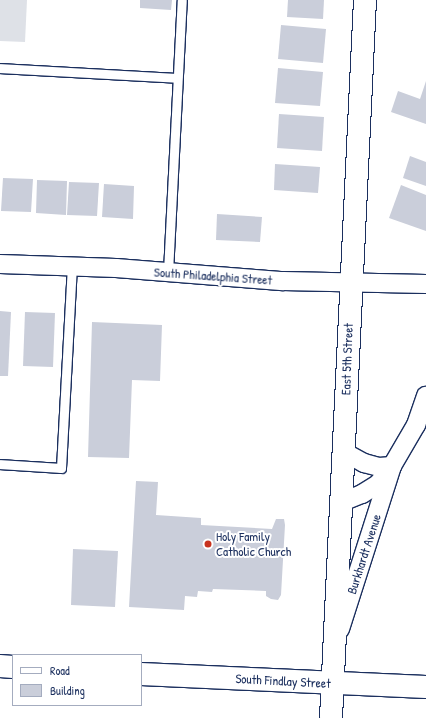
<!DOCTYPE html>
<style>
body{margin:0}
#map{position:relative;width:426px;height:718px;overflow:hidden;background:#fff;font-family:"Patrick Hand",sans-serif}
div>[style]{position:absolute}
.green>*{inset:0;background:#dee1e7}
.building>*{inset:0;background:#caceda}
.roads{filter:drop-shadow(1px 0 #1b2f5e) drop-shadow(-1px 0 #1b2f5e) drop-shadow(0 1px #1b2f5e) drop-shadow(0 -1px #1b2f5e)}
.service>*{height:9px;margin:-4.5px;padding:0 4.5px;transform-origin:4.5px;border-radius:4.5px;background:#fff}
.minor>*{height:18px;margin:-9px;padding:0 9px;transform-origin:9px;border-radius:9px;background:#fff}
.tertiary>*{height:22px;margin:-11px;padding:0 11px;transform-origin:11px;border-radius:11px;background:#fff}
.dots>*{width:11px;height:11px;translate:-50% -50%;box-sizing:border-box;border:2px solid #fff;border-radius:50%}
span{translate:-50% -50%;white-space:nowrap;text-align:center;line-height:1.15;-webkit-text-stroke:4px #fff;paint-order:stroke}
.street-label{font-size:13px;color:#1b2f5e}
.poi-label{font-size:13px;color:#1b2f5e}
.left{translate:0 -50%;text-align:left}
.legend{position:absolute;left:12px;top:654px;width:130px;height:52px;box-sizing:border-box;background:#fff;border:1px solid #a4acbf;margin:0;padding:5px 7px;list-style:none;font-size:12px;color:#1b2f5e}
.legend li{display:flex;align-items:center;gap:8px;height:20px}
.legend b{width:20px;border:1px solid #a4acbf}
</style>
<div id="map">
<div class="green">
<div style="clip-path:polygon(0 0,27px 0,25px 42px,0 41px)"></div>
</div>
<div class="building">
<div style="clip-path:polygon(140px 0,172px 0,171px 10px,140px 8px)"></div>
<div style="clip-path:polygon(288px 0,324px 0,323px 19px,287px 17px)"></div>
<div style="clip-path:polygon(281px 25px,326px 29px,323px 63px,278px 59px)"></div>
<div style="clip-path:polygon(278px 68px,323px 72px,320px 106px,275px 103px)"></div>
<div style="clip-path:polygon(426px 81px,426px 124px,391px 112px,398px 91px,420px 99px)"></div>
<div style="clip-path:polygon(279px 114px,324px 117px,322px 151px,277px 148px)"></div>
<div style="clip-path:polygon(410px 156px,426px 162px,426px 186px,403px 178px)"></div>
<div style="clip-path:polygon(275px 164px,320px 167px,318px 193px,274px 190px)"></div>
<div style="clip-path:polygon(3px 178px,33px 179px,31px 212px,1px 211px)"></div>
<div style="clip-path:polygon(37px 180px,67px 181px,66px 215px,36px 213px)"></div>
<div style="clip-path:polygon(69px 182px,99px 183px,97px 216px,67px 215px)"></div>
<div style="clip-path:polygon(104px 184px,134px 186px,133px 219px,102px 217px)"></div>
<div style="clip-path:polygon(401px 185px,426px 195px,426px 231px,389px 218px)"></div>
<div style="clip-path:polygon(217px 214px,262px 217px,260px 242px,216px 240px)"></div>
<div style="clip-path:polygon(0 311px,11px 312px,8px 376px,0 376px)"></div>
<div style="clip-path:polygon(25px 312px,55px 313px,53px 367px,23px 366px)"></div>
<div style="clip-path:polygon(92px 322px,162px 325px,160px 381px,132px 380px,129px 458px,88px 457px)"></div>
<div style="clip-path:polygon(136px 481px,158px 482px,156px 515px,201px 518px,201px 525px,272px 529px,276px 519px,284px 519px,285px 525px,281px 595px,278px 600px,271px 599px,266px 596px,266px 591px,213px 589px,212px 592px,198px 591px,197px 597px,185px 596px,184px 610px,129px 607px)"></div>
<div style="clip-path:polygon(73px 549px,118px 551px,115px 607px,71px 605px)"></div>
</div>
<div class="roads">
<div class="service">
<div style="left:0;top:68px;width:177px;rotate:3.2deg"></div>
<div style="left:168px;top:272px;width:272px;rotate:-87.1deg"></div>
<div style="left:0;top:464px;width:61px;rotate:3.8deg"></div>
<div style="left:61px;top:468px;width:201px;rotate:-86.9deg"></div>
</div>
<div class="minor">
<div style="left:0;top:264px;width:116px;rotate:2deg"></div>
<div style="left:116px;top:268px;width:168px;rotate:4.5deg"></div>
<div style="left:283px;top:281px;width:143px;rotate:1.2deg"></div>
<div style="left:344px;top:452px;width:23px;rotate:29deg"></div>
<div style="left:364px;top:463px;width:16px;rotate:15deg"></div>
<div style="left:379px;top:467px;width:13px;rotate:-4deg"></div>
<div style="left:342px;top:502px;width:22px;rotate:-22deg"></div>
<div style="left:362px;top:494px;width:19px;rotate:-32deg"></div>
<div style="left:378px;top:484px;width:23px;rotate:-52deg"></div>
<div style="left:392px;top:466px;width:48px;rotate:-59.7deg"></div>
<div style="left:416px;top:425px;width:31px;rotate:-71deg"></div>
<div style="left:340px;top:629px;width:171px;rotate:-72.3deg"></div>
</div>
<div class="tertiary">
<div style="left:0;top:666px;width:13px;rotate:4deg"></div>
<div style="left:141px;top:674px;width:285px;rotate:2.6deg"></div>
<div style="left:331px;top:718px;width:719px;rotate:-87.29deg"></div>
</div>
</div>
<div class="dots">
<div style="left:208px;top:544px;background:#c8321e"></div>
</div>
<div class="street-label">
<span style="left:213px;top:276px;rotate:4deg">South Philadelphia Street</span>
<span style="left:347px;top:359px;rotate:-88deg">East 5th Street</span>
<span style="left:364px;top:554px;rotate:-72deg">Burkhardt Avenue</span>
<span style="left:283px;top:681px;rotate:3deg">South Findlay Street</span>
</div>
<div class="poi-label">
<span class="left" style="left:216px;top:544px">Holy Family<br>Catholic Church</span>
</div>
<ul class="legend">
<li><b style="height:5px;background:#fff"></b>Road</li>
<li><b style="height:11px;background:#caceda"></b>Building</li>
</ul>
</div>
